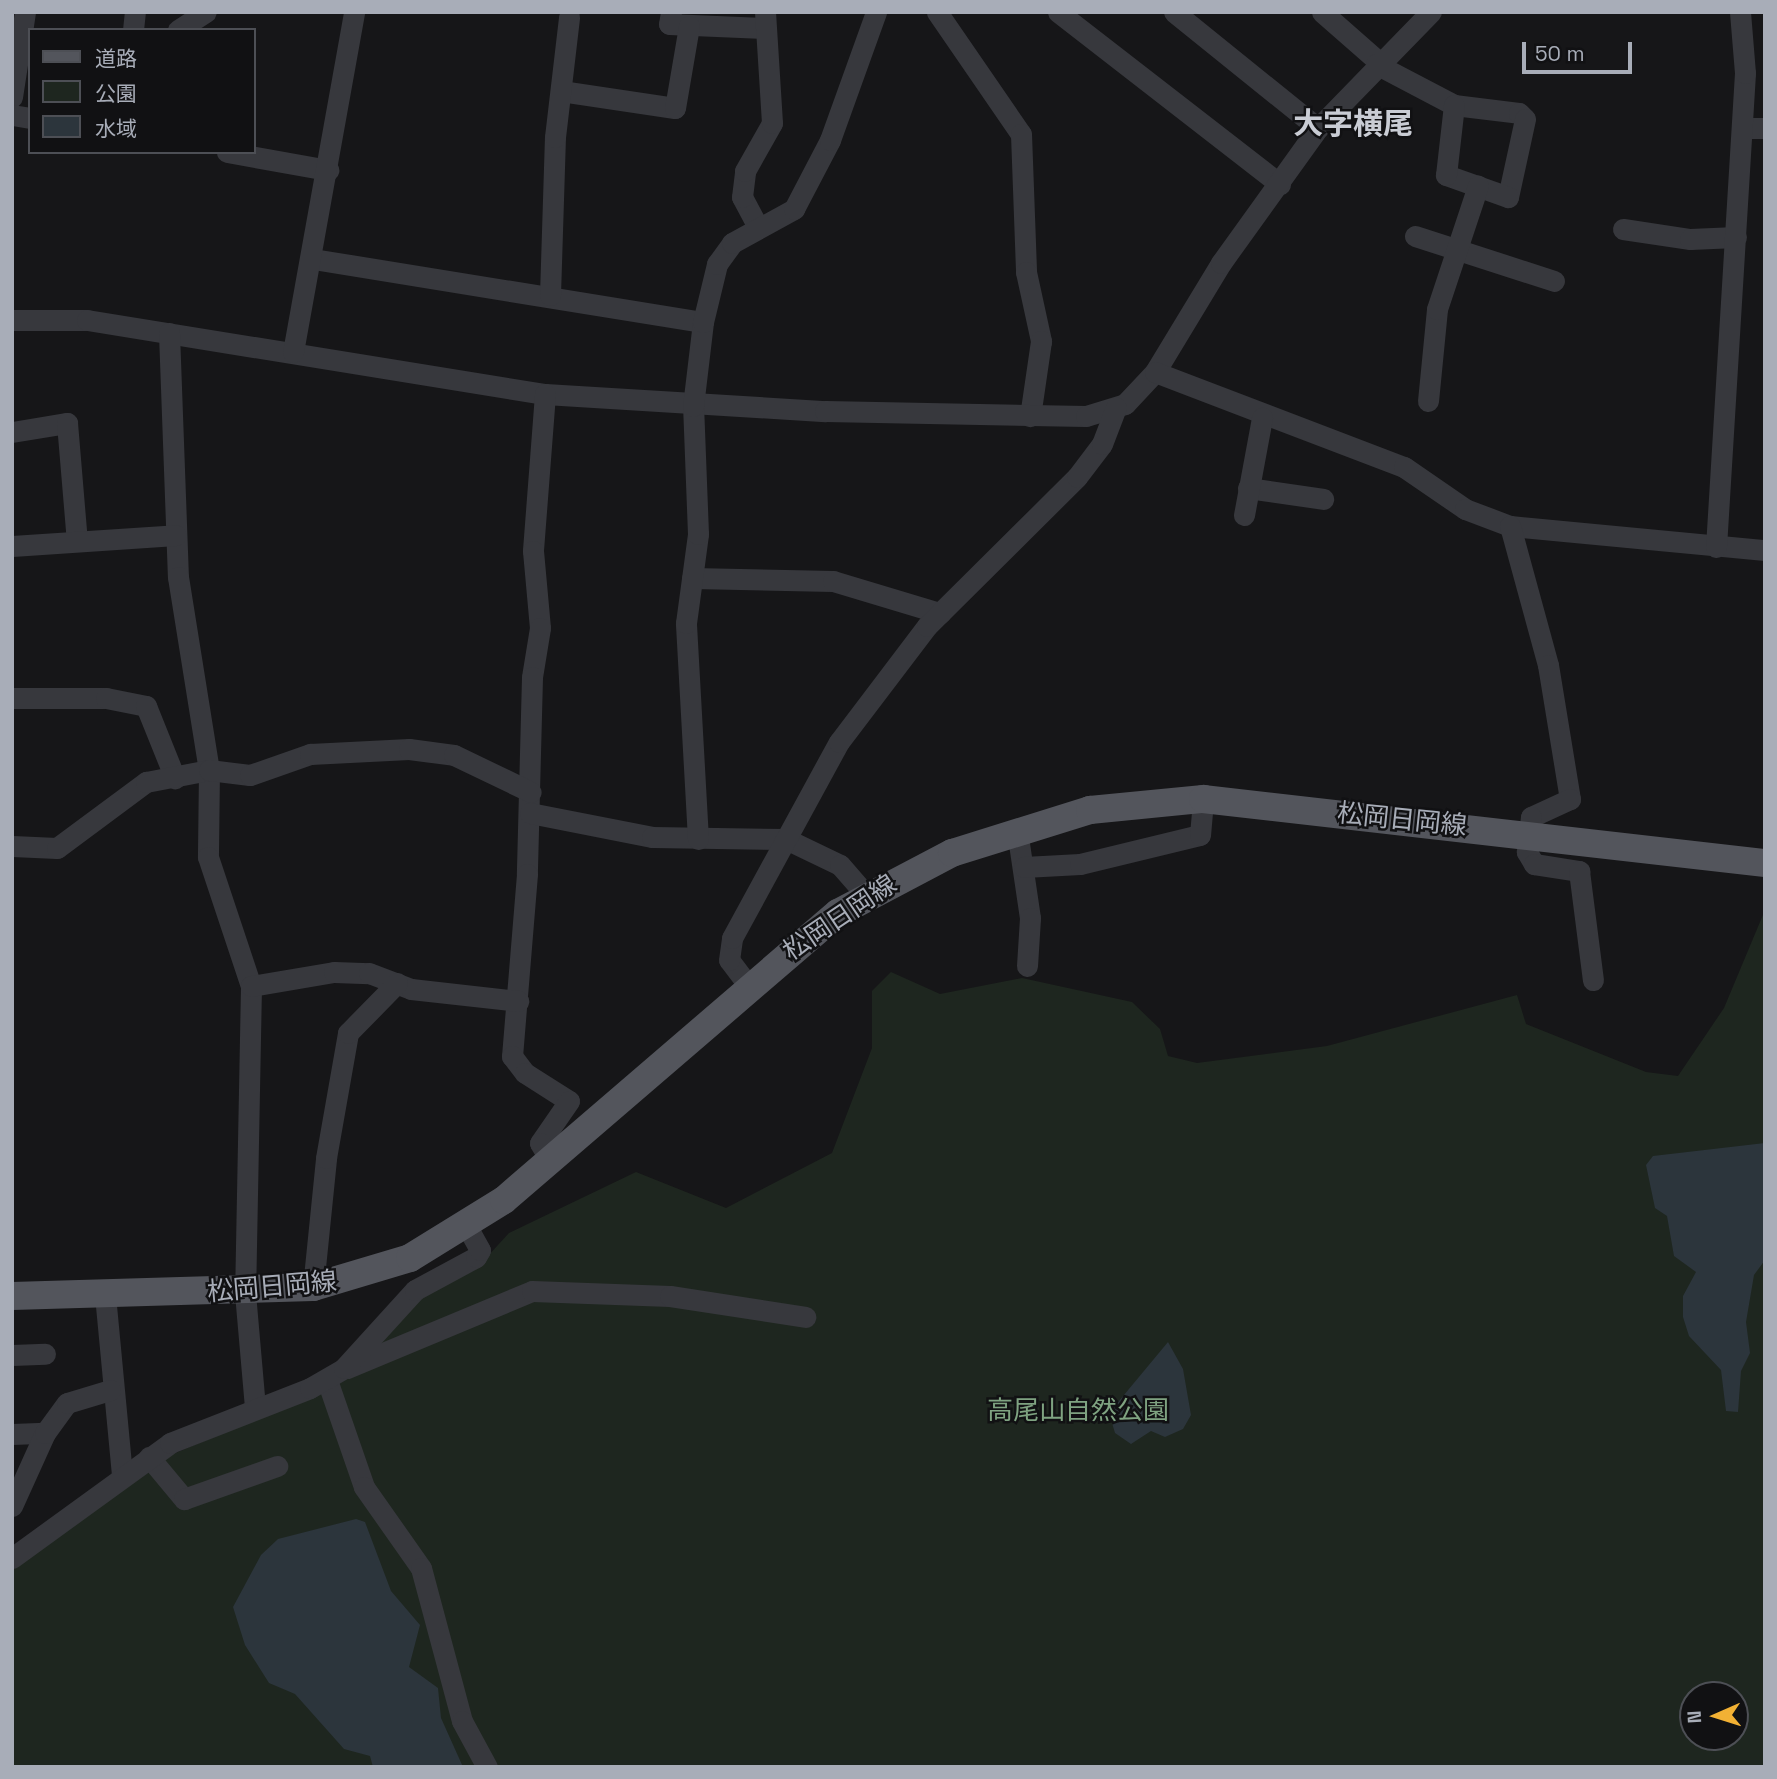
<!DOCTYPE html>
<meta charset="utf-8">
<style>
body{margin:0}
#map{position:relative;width:1777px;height:1779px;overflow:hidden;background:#161618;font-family:"Space Grotesk","Noto Sans JP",sans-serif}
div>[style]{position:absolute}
.green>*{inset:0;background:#1e261f}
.water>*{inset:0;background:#2c353c}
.minor>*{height:21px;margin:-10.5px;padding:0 10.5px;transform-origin:10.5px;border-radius:10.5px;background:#37383d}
.major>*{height:28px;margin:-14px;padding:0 14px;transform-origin:14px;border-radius:14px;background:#53555c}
span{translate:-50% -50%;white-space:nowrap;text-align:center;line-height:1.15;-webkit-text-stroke:5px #111113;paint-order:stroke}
.street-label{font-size:26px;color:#a8adb8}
.park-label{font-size:26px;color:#7fa381}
.quarter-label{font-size:30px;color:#c9ccd4;font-weight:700}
.frame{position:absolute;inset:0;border:14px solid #a8adb8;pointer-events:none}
.legend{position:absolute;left:28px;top:28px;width:228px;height:126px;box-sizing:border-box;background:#111113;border:2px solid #4d4f55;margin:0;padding:9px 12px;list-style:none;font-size:21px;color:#a8adb8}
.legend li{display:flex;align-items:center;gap:14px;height:35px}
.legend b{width:35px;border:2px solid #4d4f55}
.north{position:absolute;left:1679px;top:1681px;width:70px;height:70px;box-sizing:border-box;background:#111113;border:2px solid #4d4f55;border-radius:50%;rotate:267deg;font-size:19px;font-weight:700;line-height:28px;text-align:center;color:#a8adb8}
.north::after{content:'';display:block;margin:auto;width:24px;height:32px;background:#f2b134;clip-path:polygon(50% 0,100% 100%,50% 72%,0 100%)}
.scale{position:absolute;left:1522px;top:42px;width:110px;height:32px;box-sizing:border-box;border:4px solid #a8adb8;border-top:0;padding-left:9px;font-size:21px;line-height:24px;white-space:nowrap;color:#a8adb8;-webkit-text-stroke:5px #111113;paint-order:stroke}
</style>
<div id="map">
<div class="green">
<div style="clip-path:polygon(evenodd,1765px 910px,1765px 1767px,12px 1767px,12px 1568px,161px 1459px,317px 1394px,422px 1294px,475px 1270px,509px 1233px,636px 1172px,726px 1208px,832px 1153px,872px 1048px,872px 991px,891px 972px,940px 994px,1022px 978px,1132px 1002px,1160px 1029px,1168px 1056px,1197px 1063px,1327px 1046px,1517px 995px,1526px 1024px,1646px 1072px,1678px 1076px,1724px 1008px,1765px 910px,1693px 1695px,1735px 1695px,1735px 1737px,1693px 1737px,1693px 1695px)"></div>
</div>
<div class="water">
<div style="clip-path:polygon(1765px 1143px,1765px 1260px,1754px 1275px,1746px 1322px,1750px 1353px,1741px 1371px,1738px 1412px,1726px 1411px,1721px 1370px,1689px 1336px,1683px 1317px,1683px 1296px,1696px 1272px,1674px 1256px,1667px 1216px,1655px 1208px,1646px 1165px,1653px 1156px)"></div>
<div style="clip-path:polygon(1168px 1342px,1183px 1369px,1191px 1415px,1183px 1429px,1165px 1437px,1151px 1431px,1131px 1444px,1115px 1433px,1109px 1413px)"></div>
<div style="clip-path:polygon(356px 1519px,365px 1522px,391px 1591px,420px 1625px,409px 1667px,438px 1688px,441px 1718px,463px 1767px,373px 1767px,370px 1756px,344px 1749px,295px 1694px,269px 1683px,245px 1645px,233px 1607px,261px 1555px,278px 1539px)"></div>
</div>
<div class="minor">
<div style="left:671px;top:12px;width:12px;rotate:99deg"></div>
<div style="left:669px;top:24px;width:95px;rotate:2.4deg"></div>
<div style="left:937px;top:12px;width:148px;rotate:55.5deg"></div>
<div style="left:1021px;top:134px;width:138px;rotate:87.9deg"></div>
<div style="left:1026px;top:272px;width:71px;rotate:77.7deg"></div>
<div style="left:1041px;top:341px;width:76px;rotate:98.3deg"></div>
<div style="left:1058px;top:12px;width:281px;rotate:37.8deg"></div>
<div style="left:1174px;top:12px;width:185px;rotate:38.9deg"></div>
<div style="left:1322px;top:12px;width:76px;rotate:41.3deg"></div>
<div style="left:133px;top:30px;width:18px;rotate:-84deg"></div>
<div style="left:178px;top:30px;width:33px;rotate:-33deg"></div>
<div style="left:1376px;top:64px;width:88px;rotate:27.7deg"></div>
<div style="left:1454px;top:105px;width:65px;rotate:7deg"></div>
<div style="left:1519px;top:113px;width:8px;rotate:45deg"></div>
<div style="left:1525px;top:119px;width:80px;rotate:102.3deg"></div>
<div style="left:1508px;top:197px;width:66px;rotate:-160.5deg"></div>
<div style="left:1446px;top:175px;width:70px;rotate:-83.5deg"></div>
<div style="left:561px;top:91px;width:115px;rotate:8.5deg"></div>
<div style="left:675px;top:108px;width:83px;rotate:-80.3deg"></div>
<div style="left:12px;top:97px;width:86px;rotate:-81.3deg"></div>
<div style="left:12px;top:115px;width:18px;rotate:9deg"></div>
<div style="left:1742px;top:128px;width:23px"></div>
<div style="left:227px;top:152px;width:103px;rotate:10.1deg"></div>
<div style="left:758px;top:227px;width:34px;rotate:-118deg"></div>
<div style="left:742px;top:197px;width:26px;rotate:-83deg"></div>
<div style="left:745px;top:171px;width:55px;rotate:-60.6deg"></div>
<div style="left:772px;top:123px;width:111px;rotate:-93.6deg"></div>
<div style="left:1623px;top:229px;width:68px;rotate:8.5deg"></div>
<div style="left:1690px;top:239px;width:46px;rotate:-2.5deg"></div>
<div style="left:1415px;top:236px;width:146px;rotate:17.9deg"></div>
<div style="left:313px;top:259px;width:395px;rotate:9.2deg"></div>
<div style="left:550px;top:295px;width:158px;rotate:-88.2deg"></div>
<div style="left:555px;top:137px;width:121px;rotate:-83.3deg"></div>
<div style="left:12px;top:320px;width:75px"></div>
<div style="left:87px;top:320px;width:464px;rotate:9.2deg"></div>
<div style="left:545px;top:394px;width:281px;rotate:3.5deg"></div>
<div style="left:825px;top:411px;width:261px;rotate:1.1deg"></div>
<div style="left:1086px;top:416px;width:41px;rotate:-17.1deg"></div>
<div style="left:1125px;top:404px;width:44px;rotate:-46.8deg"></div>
<div style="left:1155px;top:372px;width:127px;rotate:-58.8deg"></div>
<div style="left:1221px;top:263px;width:166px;rotate:-54.3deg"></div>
<div style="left:1318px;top:128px;width:162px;rotate:-45.8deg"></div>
<div style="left:169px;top:333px;width:244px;rotate:87.9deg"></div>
<div style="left:178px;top:577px;width:195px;rotate:80.9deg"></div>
<div style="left:209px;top:770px;width:87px;rotate:90.7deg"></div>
<div style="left:208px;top:857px;width:136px;rotate:71.6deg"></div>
<div style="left:251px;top:986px;width:307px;rotate:91.1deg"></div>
<div style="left:245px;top:1293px;width:115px;rotate:85deg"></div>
<div style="left:293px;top:352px;width:345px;rotate:-79.8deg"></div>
<div style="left:1155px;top:372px;width:267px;rotate:20.9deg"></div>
<div style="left:1404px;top:467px;width:74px;rotate:34.5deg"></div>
<div style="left:1465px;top:509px;width:48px;rotate:20.7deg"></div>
<div style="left:1510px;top:526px;width:256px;rotate:5.4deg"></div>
<div style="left:545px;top:394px;width:157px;rotate:94.4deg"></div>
<div style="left:533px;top:551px;width:77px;rotate:84.8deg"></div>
<div style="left:540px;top:628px;width:50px;rotate:99.3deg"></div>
<div style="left:532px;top:677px;width:197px;rotate:91.5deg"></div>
<div style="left:527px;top:874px;width:183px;rotate:94.7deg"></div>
<div style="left:512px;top:1056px;width:21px;rotate:53deg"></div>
<div style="left:525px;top:1073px;width:52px;rotate:32.5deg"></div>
<div style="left:569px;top:1101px;width:51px;rotate:124.6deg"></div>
<div style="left:540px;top:1143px;width:20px;rotate:60deg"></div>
<div style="left:1428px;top:401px;width:92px;rotate:-84.4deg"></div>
<div style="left:1437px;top:309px;width:130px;rotate:-71.6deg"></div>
<div style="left:12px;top:432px;width:56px;rotate:-9.3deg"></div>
<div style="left:67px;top:423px;width:118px;rotate:85.2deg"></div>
<div style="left:1248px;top:488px;width:76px;rotate:8.3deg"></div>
<div style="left:1244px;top:515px;width:99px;rotate:-79.5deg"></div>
<div style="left:1510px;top:526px;width:144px;rotate:74.7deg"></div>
<div style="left:1548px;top:665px;width:136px;rotate:80.7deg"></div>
<div style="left:1570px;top:799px;width:43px;rotate:155.2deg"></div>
<div style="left:1531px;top:817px;width:35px;rotate:97deg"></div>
<div style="left:1527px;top:852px;width:14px;rotate:60deg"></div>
<div style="left:1534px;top:864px;width:46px;rotate:8.8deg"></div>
<div style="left:1579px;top:871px;width:110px;rotate:82.7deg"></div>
<div style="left:12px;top:546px;width:164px;rotate:-3.8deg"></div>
<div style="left:1716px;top:547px;width:475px;rotate:-86.5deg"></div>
<div style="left:1745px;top:73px;width:61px;rotate:-94.7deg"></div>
<div style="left:692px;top:578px;width:141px;rotate:1.2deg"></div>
<div style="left:833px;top:581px;width:112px;rotate:16.7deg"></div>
<div style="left:12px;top:698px;width:94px"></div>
<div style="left:106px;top:698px;width:41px;rotate:11.3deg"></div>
<div style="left:146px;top:706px;width:78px;rotate:68.1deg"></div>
<div style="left:530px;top:813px;width:124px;rotate:11.1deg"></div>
<div style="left:652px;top:837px;width:134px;rotate:0.9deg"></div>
<div style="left:786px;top:839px;width:60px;rotate:25.7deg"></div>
<div style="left:840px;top:865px;width:40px;rotate:49deg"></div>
<div style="left:1017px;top:830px;width:89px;rotate:81.6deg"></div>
<div style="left:1030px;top:918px;width:48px;rotate:93.6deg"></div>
<div style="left:698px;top:839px;width:216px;rotate:-93.2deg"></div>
<div style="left:686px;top:623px;width:90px;rotate:-82.3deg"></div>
<div style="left:698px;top:534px;width:128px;rotate:-92.2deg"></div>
<div style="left:693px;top:406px;width:85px;rotate:-83.2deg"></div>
<div style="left:703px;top:322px;width:60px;rotate:-76.4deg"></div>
<div style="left:717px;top:264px;width:26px;rotate:-54deg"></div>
<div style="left:732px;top:243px;width:71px;rotate:-28.7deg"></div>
<div style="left:794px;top:209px;width:78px;rotate:-62.4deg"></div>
<div style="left:830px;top:140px;width:136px;rotate:-70.2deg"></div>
<div style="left:12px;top:846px;width:45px;rotate:2.5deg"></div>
<div style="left:57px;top:848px;width:111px;rotate:-36.6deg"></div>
<div style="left:146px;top:782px;width:64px;rotate:-10.8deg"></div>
<div style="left:209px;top:770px;width:41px;rotate:7deg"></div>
<div style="left:250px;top:775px;width:64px;rotate:-19.3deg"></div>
<div style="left:310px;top:754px;width:99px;rotate:-2.9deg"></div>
<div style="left:409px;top:749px;width:45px;rotate:7.6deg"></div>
<div style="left:454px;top:755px;width:85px;rotate:25.7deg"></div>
<div style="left:1024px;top:867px;width:56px;rotate:-3.1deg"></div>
<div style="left:1080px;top:864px;width:123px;rotate:-13.6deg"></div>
<div style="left:1200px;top:835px;width:36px;rotate:-85deg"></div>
<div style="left:748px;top:985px;width:31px;rotate:-127deg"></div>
<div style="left:729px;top:960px;width:22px;rotate:-82deg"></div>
<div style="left:732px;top:938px;width:223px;rotate:-61.4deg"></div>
<div style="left:839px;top:742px;width:146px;rotate:-52.8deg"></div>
<div style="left:927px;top:626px;width:211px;rotate:-44.8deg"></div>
<div style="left:1077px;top:477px;width:41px;rotate:-52.9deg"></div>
<div style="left:1102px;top:444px;width:39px;rotate:-69deg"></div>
<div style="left:251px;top:986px;width:84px;rotate:-9.6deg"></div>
<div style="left:334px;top:972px;width:35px;rotate:2deg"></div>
<div style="left:369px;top:973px;width:45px;rotate:20.9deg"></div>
<div style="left:411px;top:989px;width:108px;rotate:6.4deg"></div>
<div style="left:313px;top:1287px;width:130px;rotate:-84.2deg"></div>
<div style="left:326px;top:1158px;width:127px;rotate:-80deg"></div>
<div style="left:348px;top:1033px;width:70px;rotate:-45.6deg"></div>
<div style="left:105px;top:1295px;width:181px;rotate:84.6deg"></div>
<div style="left:12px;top:1355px;width:33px;rotate:-2deg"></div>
<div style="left:347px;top:1368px;width:200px;rotate:-22.6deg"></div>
<div style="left:532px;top:1291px;width:138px;rotate:2.1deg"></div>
<div style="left:670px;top:1296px;width:137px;rotate:8.8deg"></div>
<div style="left:327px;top:1380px;width:113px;rotate:70.9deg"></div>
<div style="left:364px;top:1487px;width:99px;rotate:54.9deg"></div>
<div style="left:421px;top:1568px;width:158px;rotate:75deg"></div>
<div style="left:462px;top:1721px;width:52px;rotate:61.5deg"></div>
<div style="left:12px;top:1434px;width:33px;rotate:-2deg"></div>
<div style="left:149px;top:1457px;width:55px;rotate:50.2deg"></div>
<div style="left:184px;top:1499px;width:99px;rotate:-19.5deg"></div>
<div style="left:12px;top:1506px;width:80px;rotate:-65.7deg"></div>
<div style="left:45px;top:1433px;width:37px;rotate:-54deg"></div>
<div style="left:67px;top:1403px;width:45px;rotate:-16.8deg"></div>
<div style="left:12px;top:1558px;width:195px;rotate:-36deg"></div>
<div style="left:170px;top:1443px;width:150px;rotate:-21.4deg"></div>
<div style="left:310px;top:1388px;width:39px;rotate:-30deg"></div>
<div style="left:344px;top:1368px;width:105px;rotate:-47.7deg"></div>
<div style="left:415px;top:1290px;width:69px;rotate:-28.4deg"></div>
<div style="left:476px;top:1257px;width:8px;rotate:-60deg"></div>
<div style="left:480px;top:1250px;width:26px;rotate:-119deg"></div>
</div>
<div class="major">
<div style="left:12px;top:1296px;width:301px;rotate:-1.7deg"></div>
<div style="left:313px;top:1287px;width:101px;rotate:-16.6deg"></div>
<div style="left:410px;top:1258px;width:110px;rotate:-31.7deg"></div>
<div style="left:504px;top:1200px;width:440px;rotate:-40.7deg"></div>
<div style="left:838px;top:913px;width:129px;rotate:-27.8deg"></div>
<div style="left:952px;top:853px;width:145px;rotate:-17.3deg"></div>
<div style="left:1090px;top:810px;width:114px;rotate:-5.6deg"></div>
<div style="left:1203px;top:799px;width:566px;rotate:6.5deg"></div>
</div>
<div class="street-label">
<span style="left:1402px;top:820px;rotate:6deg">松岡日岡線</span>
<span style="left:840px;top:918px;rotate:-34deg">松岡日岡線</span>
<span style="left:272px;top:1287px;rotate:-5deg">松岡日岡線</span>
</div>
<div class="park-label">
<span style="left:1078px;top:1411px">高尾山自然公園</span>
</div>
<div class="quarter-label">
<span style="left:1353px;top:124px">大字横尾</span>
</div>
<div class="frame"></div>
<ul class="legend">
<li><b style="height:9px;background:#53555c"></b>道路</li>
<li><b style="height:19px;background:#1e261f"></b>公園</li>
<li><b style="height:19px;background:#2c353c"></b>水域</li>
</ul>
<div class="north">N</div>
<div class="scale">50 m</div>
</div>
